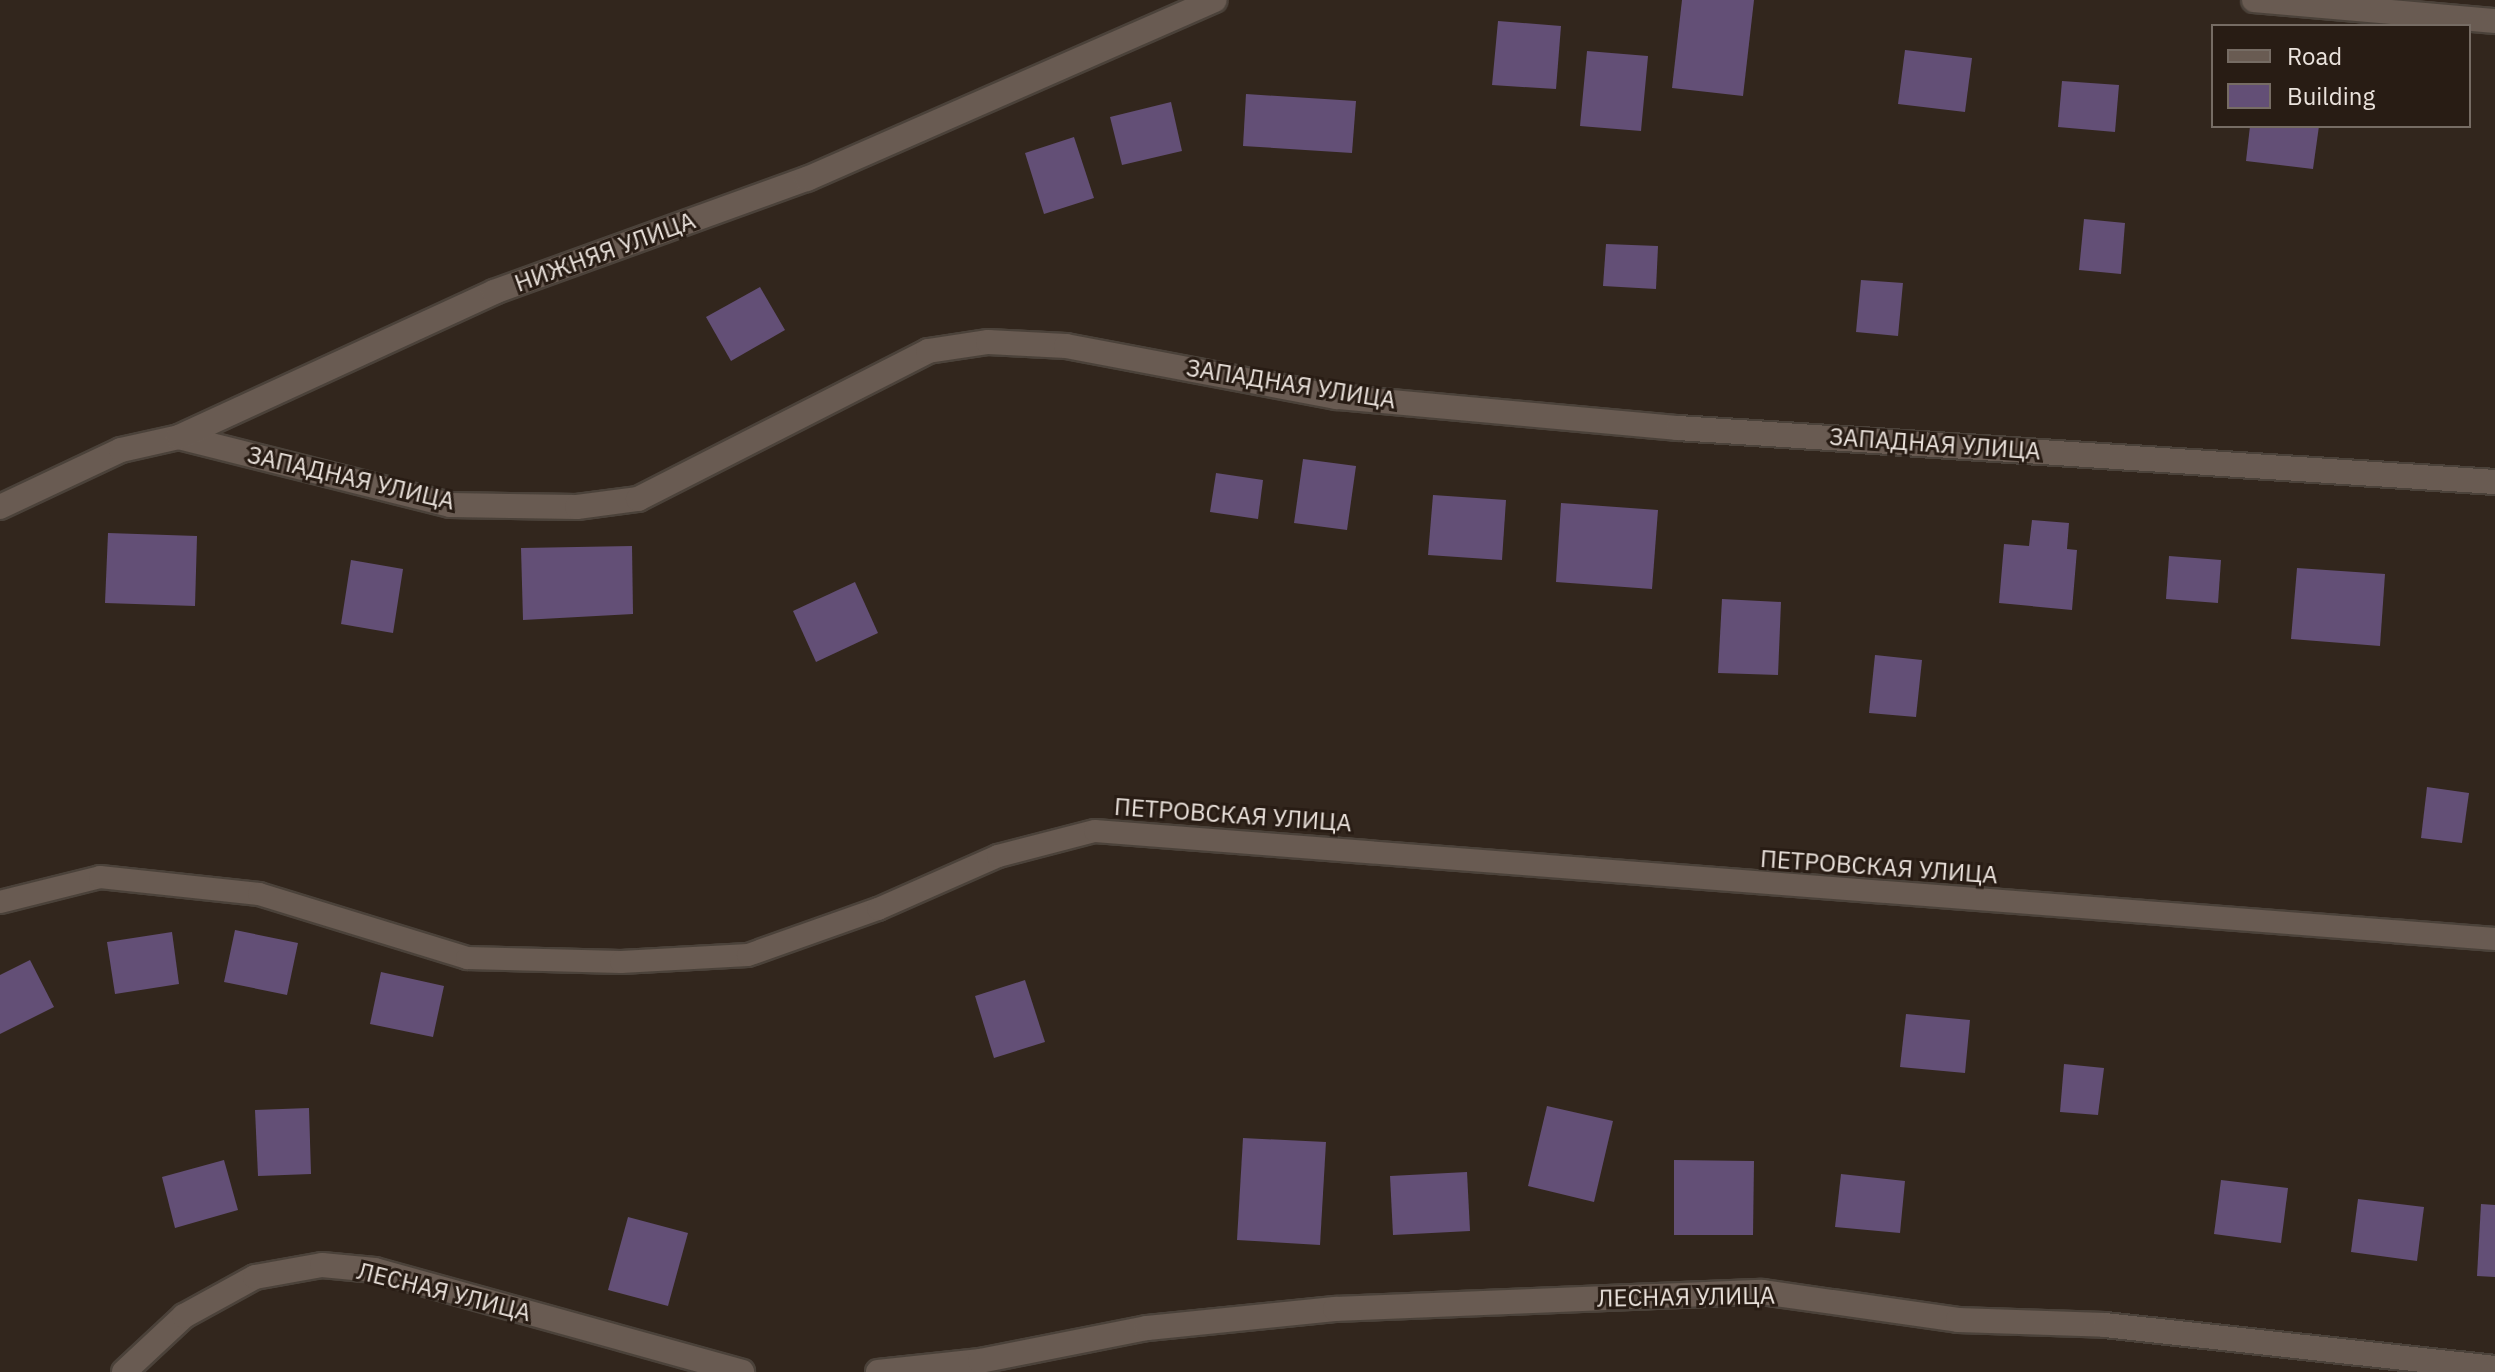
<!DOCTYPE html>
<meta charset="utf-8">
<style>
body{margin:0}
#map{position:relative;width:2495px;height:1372px;overflow:hidden;background:#32261d;font-family:"IBM Plex Sans",sans-serif}
div>[style]{position:absolute}
.building>*{inset:0;background:#634f76}
.roads{filter:drop-shadow(2px 0 #4b423a) drop-shadow(-2px 0 #4b423a) drop-shadow(0 2px #4b423a) drop-shadow(0 -2px #4b423a)}
.service>*{height:22px;margin:-11px;padding:0 11px;transform-origin:11px;border-radius:11px;background:#695b52}
.minor>*{height:24px;margin:-12px;padding:0 12px;transform-origin:12px;border-radius:12px;background:#695b52}
span{translate:-50% -50%;white-space:nowrap;text-align:center;line-height:1.15;-webkit-text-stroke:6px #281c14;paint-order:stroke}
.street-label{font-size:24px;color:#ebe3dd}
.legend{position:absolute;left:2211px;top:24px;width:260px;height:104px;box-sizing:border-box;background:#281c14;border:2px solid #766c64;margin:0;padding:10px 14px;list-style:none;font-size:24px;color:#ebe3dd}
.legend li{display:flex;align-items:center;gap:16px;height:40px}
.legend b{width:40px;border:2px solid #766c64}
</style>
<div id="map">
<div class="building">
<div style="clip-path:polygon(1682px 0,1754px 0,1743px 96px,1672px 88px)"></div>
<div style="clip-path:polygon(1498px 21px,1561px 26px,1556px 89px,1492px 85px)"></div>
<div style="clip-path:polygon(1905px 50px,1972px 58px,1965px 112px,1898px 104px)"></div>
<div style="clip-path:polygon(1587px 51px,1648px 56px,1641px 131px,1580px 126px)"></div>
<div style="clip-path:polygon(2062px 81px,2119px 85px,2115px 132px,2058px 127px)"></div>
<div style="clip-path:polygon(1246px 94px,1356px 101px,1352px 153px,1243px 146px)"></div>
<div style="clip-path:polygon(1171px 102px,1182px 151px,1122px 165px,1110px 117px)"></div>
<div style="clip-path:polygon(2250px 126px,2319px 126px,2313px 169px,2246px 161px)"></div>
<div style="clip-path:polygon(1074px 137px,1094px 198px,1044px 214px,1025px 153px)"></div>
<div style="clip-path:polygon(2084px 219px,2125px 223px,2121px 274px,2079px 270px)"></div>
<div style="clip-path:polygon(1606px 244px,1658px 246px,1656px 289px,1603px 286px)"></div>
<div style="clip-path:polygon(1861px 280px,1903px 283px,1898px 336px,1856px 332px)"></div>
<div style="clip-path:polygon(760px 287px,785px 330px,731px 361px,706px 317px)"></div>
<div style="clip-path:polygon(1303px 459px,1356px 466px,1347px 530px,1294px 523px)"></div>
<div style="clip-path:polygon(1216px 473px,1263px 480px,1258px 519px,1210px 512px)"></div>
<div style="clip-path:polygon(1433px 495px,1506px 500px,1502px 560px,1428px 555px)"></div>
<div style="clip-path:polygon(1561px 503px,1658px 510px,1652px 589px,1556px 582px)"></div>
<div style="clip-path:polygon(2032px 520px,2069px 523px,2067px 549px,2077px 550px,2072px 610px,1999px 603px,2004px 544px,2029px 546px)"></div>
<div style="clip-path:polygon(108px 533px,197px 536px,195px 606px,105px 603px)"></div>
<div style="clip-path:polygon(632px 546px,633px 614px,523px 620px,521px 548px)"></div>
<div style="clip-path:polygon(2169px 556px,2221px 560px,2218px 603px,2166px 599px)"></div>
<div style="clip-path:polygon(351px 560px,403px 569px,393px 633px,341px 624px)"></div>
<div style="clip-path:polygon(2297px 568px,2385px 574px,2380px 646px,2291px 639px)"></div>
<div style="clip-path:polygon(855px 582px,878px 633px,816px 662px,793px 611px)"></div>
<div style="clip-path:polygon(1722px 599px,1781px 602px,1778px 675px,1718px 673px)"></div>
<div style="clip-path:polygon(1875px 655px,1922px 660px,1916px 717px,1869px 713px)"></div>
<div style="clip-path:polygon(2427px 787px,2469px 793px,2462px 843px,2421px 838px)"></div>
<div style="clip-path:polygon(235px 930px,298px 943px,287px 995px,224px 982px)"></div>
<div style="clip-path:polygon(172px 932px,179px 984px,115px 994px,107px 942px)"></div>
<div style="clip-path:polygon(30px 960px,54px 1007px,0 1034px,0 975px)"></div>
<div style="clip-path:polygon(381px 972px,444px 986px,433px 1037px,370px 1024px)"></div>
<div style="clip-path:polygon(1025px 980px,1045px 1042px,994px 1058px,975px 996px)"></div>
<div style="clip-path:polygon(1906px 1014px,1970px 1020px,1965px 1073px,1900px 1067px)"></div>
<div style="clip-path:polygon(2064px 1064px,2104px 1068px,2098px 1115px,2060px 1112px)"></div>
<div style="clip-path:polygon(1547px 1106px,1613px 1121px,1594px 1202px,1528px 1186px)"></div>
<div style="clip-path:polygon(309px 1108px,311px 1174px,258px 1176px,255px 1110px)"></div>
<div style="clip-path:polygon(1243px 1138px,1326px 1142px,1320px 1245px,1237px 1240px)"></div>
<div style="clip-path:polygon(224px 1160px,238px 1210px,175px 1228px,162px 1177px)"></div>
<div style="clip-path:polygon(1674px 1160px,1754px 1161px,1753px 1235px,1674px 1235px)"></div>
<div style="clip-path:polygon(1467px 1172px,1470px 1231px,1393px 1235px,1390px 1176px)"></div>
<div style="clip-path:polygon(1841px 1174px,1905px 1181px,1900px 1233px,1835px 1227px)"></div>
<div style="clip-path:polygon(2221px 1180px,2288px 1188px,2281px 1243px,2214px 1234px)"></div>
<div style="clip-path:polygon(2358px 1199px,2424px 1207px,2417px 1261px,2351px 1252px)"></div>
<div style="clip-path:polygon(2481px 1204px,2495px 1205px,2495px 1277px,2477px 1276px)"></div>
<div style="clip-path:polygon(628px 1217px,688px 1233px,668px 1306px,608px 1290px)"></div>
</div>
<div class="roads">
<div class="service">
<div style="left:0;top:902px;width:103px;rotate:-14deg"></div>
<div style="left:100px;top:877px;width:160px;rotate:6.1deg"></div>
<div style="left:259px;top:894px;width:218px;rotate:17.1deg"></div>
<div style="left:467px;top:958px;width:154px;rotate:1.5deg"></div>
<div style="left:621px;top:962px;width:127px;rotate:-3.2deg"></div>
<div style="left:748px;top:955px;width:138px;rotate:-19.5deg"></div>
<div style="left:878px;top:909px;width:131px;rotate:-23.8deg"></div>
<div style="left:998px;top:856px;width:100px;rotate:-14.5deg"></div>
<div style="left:1095px;top:831px;width:1404px;rotate:4.41deg"></div>
</div>
<div class="minor">
<div style="left:2254px;top:0;width:242px;rotate:5deg"></div>
<div style="left:179px;top:437px;width:279px;rotate:14.1deg"></div>
<div style="left:450px;top:505px;width:127px;rotate:0.9deg"></div>
<div style="left:577px;top:507px;width:62px;rotate:-7.5deg"></div>
<div style="left:638px;top:499px;width:326px;rotate:-27deg"></div>
<div style="left:928px;top:351px;width:61px;rotate:-8.5deg"></div>
<div style="left:988px;top:342px;width:78px;rotate:2.9deg"></div>
<div style="left:1066px;top:346px;width:276px;rotate:10.7deg"></div>
<div style="left:1337px;top:397px;width:342px;rotate:5.2deg"></div>
<div style="left:1678px;top:428px;width:819px;rotate:3.78deg"></div>
<div style="left:0;top:507px;width:134px;rotate:-25.2deg"></div>
<div style="left:121px;top:450px;width:59px;rotate:-12.6deg"></div>
<div style="left:179px;top:437px;width:347px;rotate:-24.7deg"></div>
<div style="left:494px;top:292px;width:333px;rotate:-19.9deg"></div>
<div style="left:807px;top:179px;width:445px;rotate:-23.7deg"></div>
<div style="left:124px;top:1372px;width:82px;rotate:-43deg"></div>
<div style="left:184px;top:1316px;width:81px;rotate:-28.8deg"></div>
<div style="left:255px;top:1277px;width:68px;rotate:-10.2deg"></div>
<div style="left:322px;top:1265px;width:53px;rotate:5.4deg"></div>
<div style="left:375px;top:1270px;width:381px;rotate:15.5deg"></div>
<div style="left:878px;top:1372px;width:103px;rotate:-6.2deg"></div>
<div style="left:980px;top:1361px;width:170px;rotate:-11.2deg"></div>
<div style="left:1147px;top:1328px;width:189px;rotate:-5.8deg"></div>
<div style="left:1335px;top:1309px;width:427px;rotate:-2.3deg"></div>
<div style="left:1762px;top:1292px;width:198px;rotate:8.1deg"></div>
<div style="left:1958px;top:1320px;width:147px;rotate:1.9deg"></div>
<div style="left:2105px;top:1325px;width:392px;rotate:6.3deg"></div>
</div>
</div>
<div class="street-label">
<span style="left:605px;top:252px;rotate:-20deg">НИЖНЯЯ УЛИЦА</span>
<span style="left:1291px;top:384px;rotate:9deg">ЗАПАДНАЯ УЛИЦА</span>
<span style="left:1935px;top:444px;rotate:4deg">ЗАПАДНАЯ УЛИЦА</span>
<span style="left:351px;top:478px;rotate:13deg">ЗАПАДНАЯ УЛИЦА</span>
<span style="left:1233px;top:815px;rotate:4deg">ПЕТРОВСКАЯ УЛИЦА</span>
<span style="left:1879px;top:867px;rotate:4deg">ПЕТРОВСКАЯ УЛИЦА</span>
<span style="left:444px;top:1292px;rotate:14deg">ЛЕСНАЯ УЛИЦА</span>
<span style="left:1686px;top:1297px;rotate:-1deg">ЛЕСНАЯ УЛИЦА</span>
</div>
<ul class="legend">
<li><b style="height:10px;background:#695b52"></b>Road</li>
<li><b style="height:22px;background:#634f76"></b>Building</li>
</ul>
</div>
